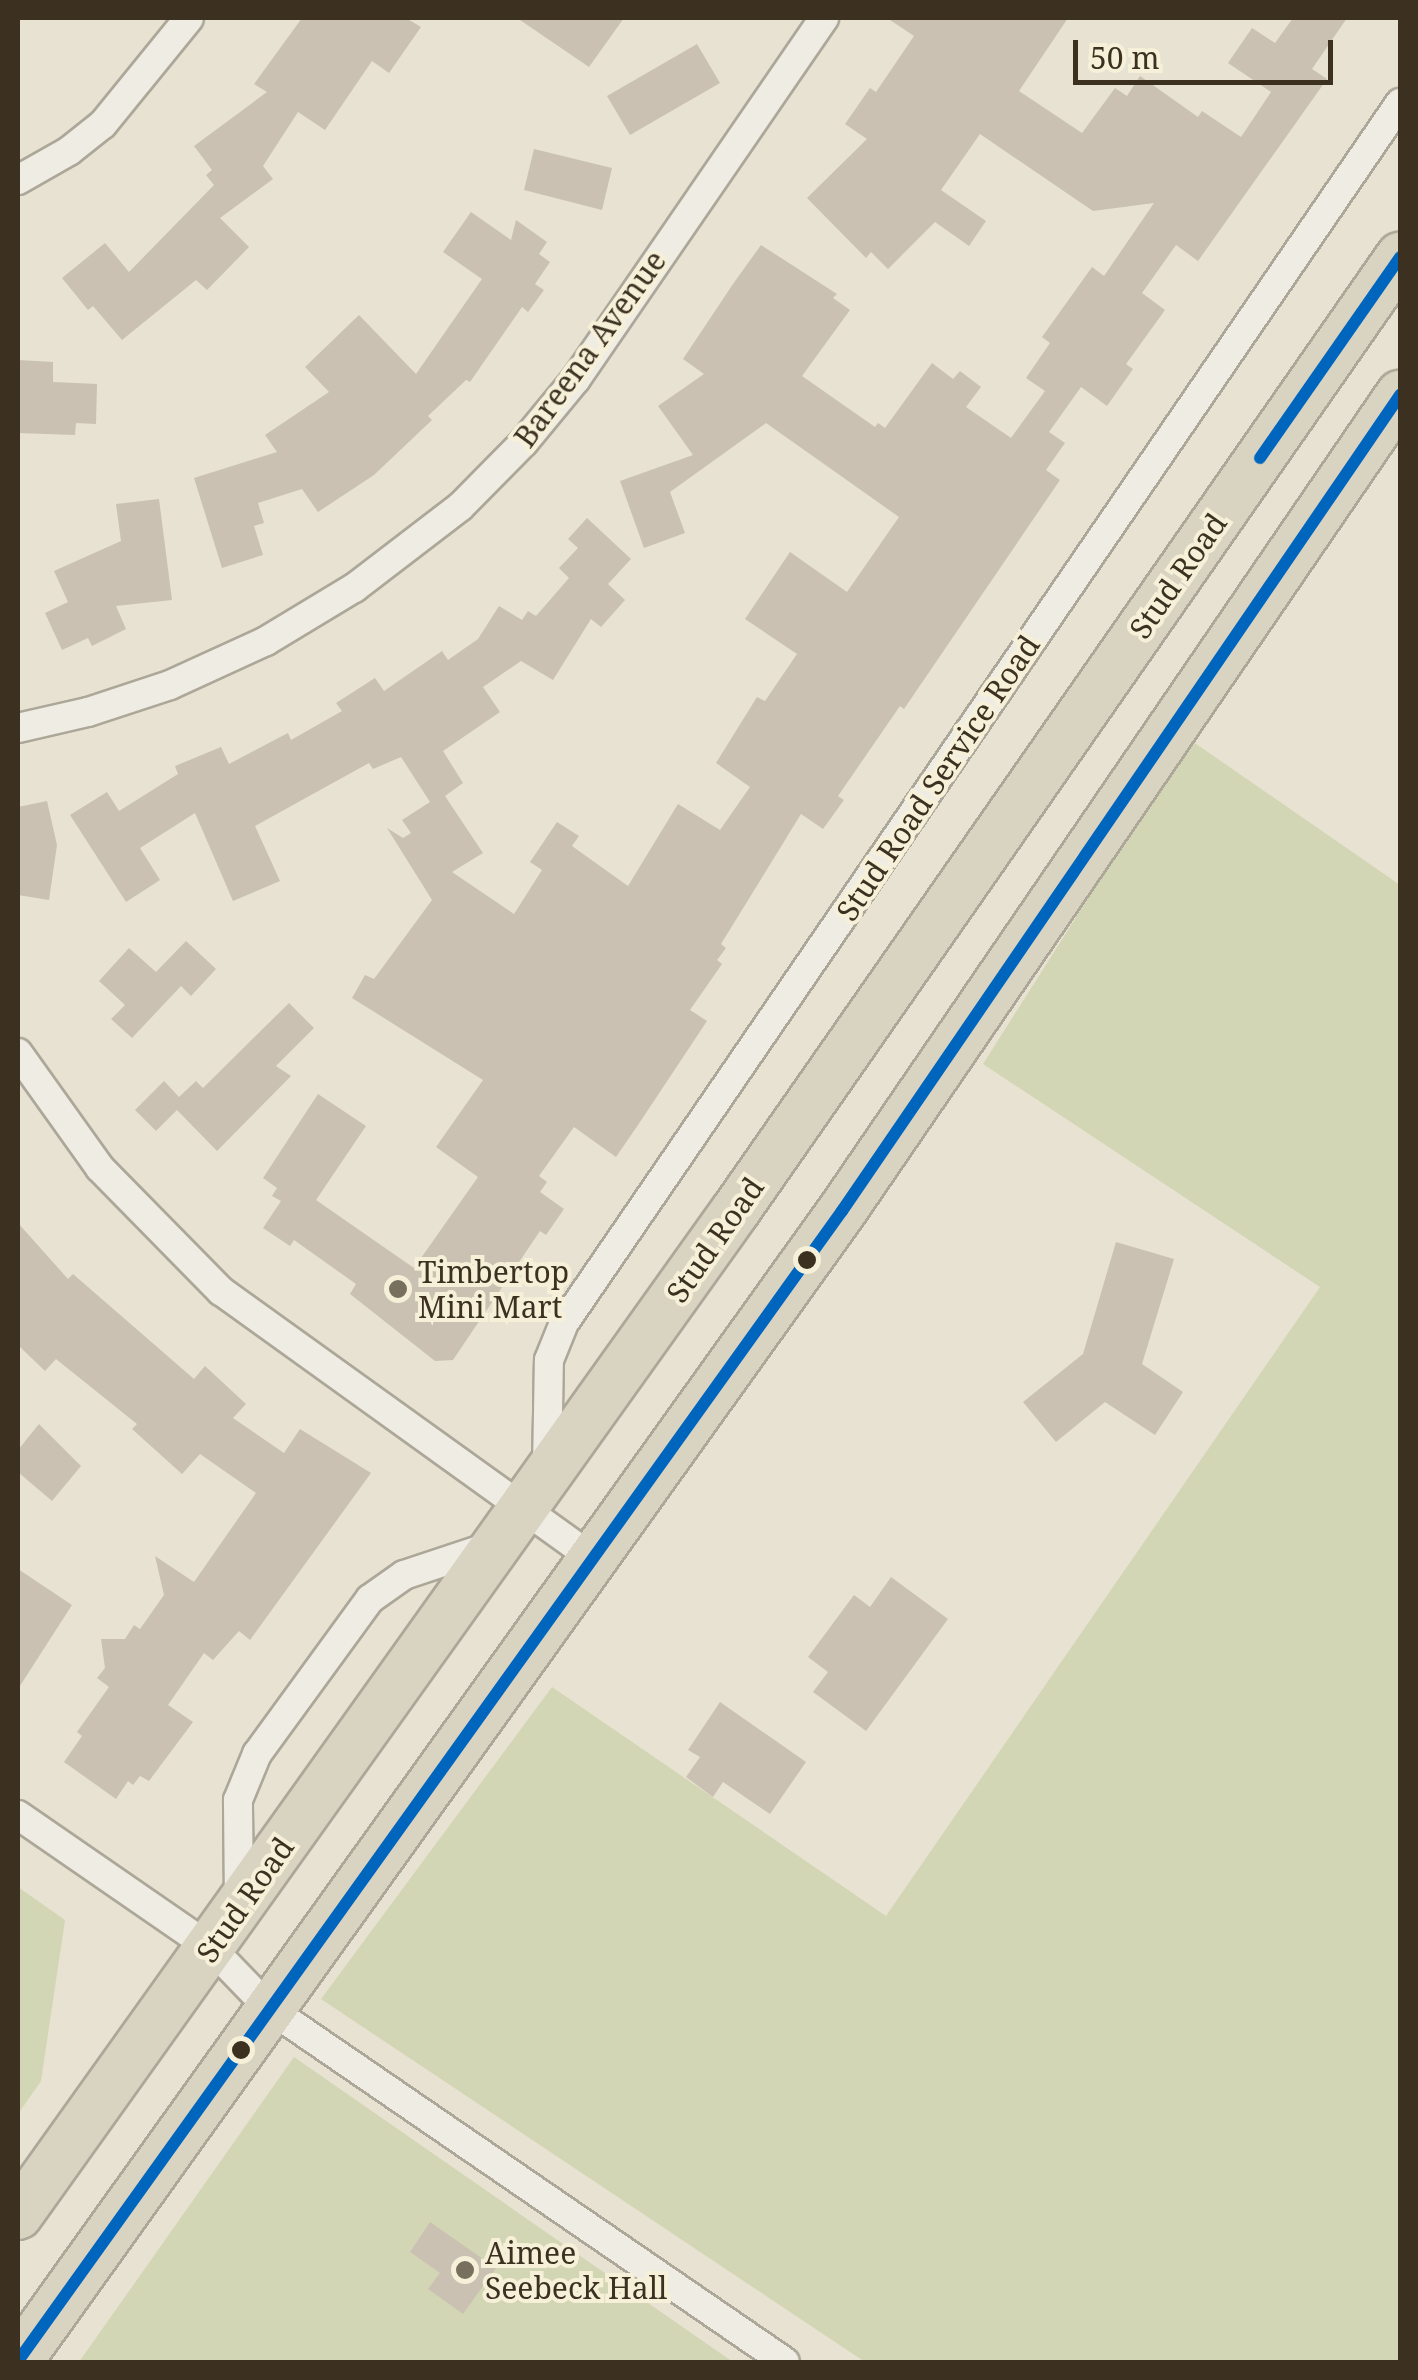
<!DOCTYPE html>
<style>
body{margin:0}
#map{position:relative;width:1418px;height:2380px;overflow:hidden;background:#e7e2d1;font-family:"Noto Serif",serif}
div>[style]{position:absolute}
.green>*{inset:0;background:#d3d6b4}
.building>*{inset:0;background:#cac1b2}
.roads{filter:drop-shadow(2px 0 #aca799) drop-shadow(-2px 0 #aca799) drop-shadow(0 2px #aca799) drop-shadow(0 -2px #aca799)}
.street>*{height:28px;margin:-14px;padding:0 14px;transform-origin:14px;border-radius:14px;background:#efece3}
.highway>*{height:48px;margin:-24px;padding:0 24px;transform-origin:24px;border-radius:24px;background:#d9d3c2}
.bus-1>*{height:12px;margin:-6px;padding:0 6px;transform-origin:6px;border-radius:6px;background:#0065bd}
.dots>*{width:28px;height:28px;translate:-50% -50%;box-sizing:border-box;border:5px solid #f6f0d9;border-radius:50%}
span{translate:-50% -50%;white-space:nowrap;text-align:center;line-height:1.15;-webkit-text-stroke:8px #f6f0d9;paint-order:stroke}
.street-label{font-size:30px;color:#3c3121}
.poi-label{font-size:30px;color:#3c3121}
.left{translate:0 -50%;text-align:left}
.frame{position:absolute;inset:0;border:20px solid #3c3121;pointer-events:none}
.scale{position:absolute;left:1073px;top:40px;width:260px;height:45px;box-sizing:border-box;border:5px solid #3c3121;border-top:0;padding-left:12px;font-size:30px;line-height:35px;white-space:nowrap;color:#3c3121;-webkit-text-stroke:8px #f6f0d9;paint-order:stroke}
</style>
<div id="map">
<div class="green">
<div style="clip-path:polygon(1189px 739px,1400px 885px,1400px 2362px,865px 2362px,321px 1999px,552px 1687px,886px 1916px,1320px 1287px,983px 1064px)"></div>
<div style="clip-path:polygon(18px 1887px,65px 1920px,41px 2081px,18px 2114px)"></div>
<div style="clip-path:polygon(294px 2057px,733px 2362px,79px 2362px)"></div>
</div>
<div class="building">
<div style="clip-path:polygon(302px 18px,406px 18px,421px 27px,389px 73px,372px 61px,325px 130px,298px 112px,263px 166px,273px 179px,220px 218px,249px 247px,207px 290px,196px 280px,122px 340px,93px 306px,88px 310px,62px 278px,105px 243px,129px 272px,214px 185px,206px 175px,212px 170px,194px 146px,267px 92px,254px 84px)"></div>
<div style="clip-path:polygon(517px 18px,624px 18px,589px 67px)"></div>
<div style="clip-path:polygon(887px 18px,1068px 18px,1019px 91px,1082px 133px,1115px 88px,1127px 96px,1140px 76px,1198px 117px,1202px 111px,1241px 137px,1271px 92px,1228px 63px,1252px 28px,1275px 43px,1293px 18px,1347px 18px,1312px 69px,1327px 79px,1198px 261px,1176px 245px,1142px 293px,1165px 310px,1126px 364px,1133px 369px,1107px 406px,1081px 387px,1049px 432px,1065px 443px,1046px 470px,1060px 480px,904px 709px,900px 706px,838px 796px,844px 800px,823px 829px,801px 814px,721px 944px,726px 948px,717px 960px,722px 964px,690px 1010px,707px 1021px,638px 1125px,616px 1157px,574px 1127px,539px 1176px,547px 1182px,540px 1192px,564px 1209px,546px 1235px,540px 1231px,453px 1360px,435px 1361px,350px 1294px,356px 1284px,294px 1240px,290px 1246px,263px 1228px,281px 1201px,272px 1196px,277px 1188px,263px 1178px,318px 1094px,366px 1126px,316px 1200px,414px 1268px,478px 1177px,436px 1147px,483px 1080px,352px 998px,365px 975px,374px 979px,432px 900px,387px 828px,403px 838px,411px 833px,402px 820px,430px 802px,401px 757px,373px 769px,369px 763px,255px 826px,280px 881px,233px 901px,195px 813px,140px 848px,160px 880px,126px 902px,70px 815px,107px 792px,119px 811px,178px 774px,175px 766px,221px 747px,229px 764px,288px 733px,291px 740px,342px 711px,336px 703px,375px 678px,384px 691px,442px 651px,448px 660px,478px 639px,499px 606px,522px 620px,528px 611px,536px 616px,569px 578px,559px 568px,578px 548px,568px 539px,587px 518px,631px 559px,608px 584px,625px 600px,601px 627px,591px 619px,553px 680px,521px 661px,483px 687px,500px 712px,443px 751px,463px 783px,445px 796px,483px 853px,452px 872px,514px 914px,542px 870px,530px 862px,557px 822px,579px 836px,572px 846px,628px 886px,678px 804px,720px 830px,750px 787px,716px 763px,757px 697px,765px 701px,797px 654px,745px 619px,790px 552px,847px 592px,899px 517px,766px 423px,670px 492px,685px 533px,644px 548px,620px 481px,693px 455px,658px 406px,704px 374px,683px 359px,733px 284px,761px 245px,837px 294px,833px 298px,850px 310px,802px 376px,875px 427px,878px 423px,885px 428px,932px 363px,953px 379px,960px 371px,981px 387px,966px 407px,1011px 438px,1045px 391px,1026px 378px,1050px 343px,1042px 337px,1092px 267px,1104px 276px,1154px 203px,1093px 211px,980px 134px,941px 190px,986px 221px,969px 246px,935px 222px,888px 269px,871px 252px,866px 258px,807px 198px,867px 139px,845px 124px,870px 88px,876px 92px,914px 36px)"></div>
<div style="clip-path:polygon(697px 44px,720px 83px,630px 135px,607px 96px)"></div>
<div style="clip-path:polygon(534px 149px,612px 168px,602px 210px,524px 190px)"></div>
<div style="clip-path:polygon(471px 212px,511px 240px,516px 220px,547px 242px,539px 254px,550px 262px,535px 284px,544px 290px,528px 312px,522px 307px,470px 382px,466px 380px,428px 416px,432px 420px,374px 475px,318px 512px,302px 489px,258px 503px,264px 523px,254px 526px,263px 555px,222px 568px,194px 478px,277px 452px,265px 435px,329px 392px,305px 367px,359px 315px,416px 374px,482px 279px,443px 252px)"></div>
<div style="clip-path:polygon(18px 360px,53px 362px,53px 382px,97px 384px,96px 424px,76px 423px,75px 435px,18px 433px)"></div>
<div style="clip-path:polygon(159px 499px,172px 600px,116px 606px,126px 629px,92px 646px,88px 638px,62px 650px,45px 613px,68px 602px,54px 571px,121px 541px,116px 504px)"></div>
<div style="clip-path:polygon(47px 801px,57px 845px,49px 900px,18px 895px,18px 807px)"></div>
<div style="clip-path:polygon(186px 941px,216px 969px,191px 996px,181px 986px,132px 1038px,111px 1019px,125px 1005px,99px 981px,129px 948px,156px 972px)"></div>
<div style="clip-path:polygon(289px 1003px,314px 1028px,276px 1066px,291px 1076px,217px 1151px,177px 1110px,156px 1131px,135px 1110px,164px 1081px,179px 1097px,196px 1081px,203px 1088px)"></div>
<div style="clip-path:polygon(18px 1223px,68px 1279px,73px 1274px,194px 1379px,205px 1366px,246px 1404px,233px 1418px,284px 1453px,300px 1429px,371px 1473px,250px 1640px,239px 1631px,213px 1660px,204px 1653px,168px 1705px,193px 1722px,149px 1781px,140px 1776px,133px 1785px,128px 1781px,116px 1799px,64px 1762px,82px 1736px,77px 1732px,109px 1687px,97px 1678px,105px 1668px,101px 1639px,125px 1639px,134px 1625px,140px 1629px,164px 1595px,155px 1556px,194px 1582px,256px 1493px,200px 1454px,182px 1474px,132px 1429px,137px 1424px,56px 1359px,45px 1371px,18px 1345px)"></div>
<div style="clip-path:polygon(1116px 1242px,1174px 1259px,1142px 1364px,1183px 1392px,1155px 1435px,1105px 1402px,1056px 1442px,1023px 1402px,1083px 1354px)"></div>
<div style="clip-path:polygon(39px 1424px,81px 1466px,52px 1501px,18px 1472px,18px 1450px)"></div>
<div style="clip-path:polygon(18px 1569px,72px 1605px,18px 1689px)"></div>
<div style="clip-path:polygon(891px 1577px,948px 1619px,866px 1731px,813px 1692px,828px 1672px,808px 1657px,854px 1595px,870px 1607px)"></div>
<div style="clip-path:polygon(720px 1702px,806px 1762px,770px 1814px,723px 1782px,713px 1797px,686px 1777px,700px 1757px,688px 1750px)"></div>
<div style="clip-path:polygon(430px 2222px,496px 2268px,463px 2314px,428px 2289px,440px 2273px,410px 2252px)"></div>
</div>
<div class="roads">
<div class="street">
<div style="left:18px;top:180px;width:59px;rotate:-29.6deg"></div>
<div style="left:69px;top:151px;width:43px;rotate:-38.5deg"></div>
<div style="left:103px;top:124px;width:136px;rotate:-50.9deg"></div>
<div style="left:18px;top:728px;width:72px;rotate:-12.9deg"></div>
<div style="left:88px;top:712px;width:86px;rotate:-18.2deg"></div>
<div style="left:170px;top:685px;width:106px;rotate:-24.6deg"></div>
<div style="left:266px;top:641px;width:103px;rotate:-31.1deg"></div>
<div style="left:354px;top:588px;width:133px;rotate:-37.4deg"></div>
<div style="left:460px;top:507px;width:91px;rotate:-45.4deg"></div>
<div style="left:524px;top:442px;width:82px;rotate:-50.5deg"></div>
<div style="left:576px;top:379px;width:438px;rotate:-55.5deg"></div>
<div style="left:18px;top:1053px;width:141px;rotate:54.5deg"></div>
<div style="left:100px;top:1168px;width:173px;rotate:45.5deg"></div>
<div style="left:221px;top:1291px;width:458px;rotate:35.7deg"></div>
<div style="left:547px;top:1470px;width:110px;rotate:-89deg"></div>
<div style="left:549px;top:1360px;width:40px;rotate:-68deg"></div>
<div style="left:564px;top:1323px;width:1479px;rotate:-55.58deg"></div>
<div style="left:18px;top:1815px;width:236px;rotate:34.6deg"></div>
<div style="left:212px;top:1949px;width:83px;rotate:46deg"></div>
<div style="left:270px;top:2009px;width:624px;rotate:34.43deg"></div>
<div style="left:239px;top:1901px;width:101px;rotate:-90.6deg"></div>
<div style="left:238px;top:1800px;width:50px;rotate:-67.6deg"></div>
<div style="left:257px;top:1754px;width:192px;rotate:-53.9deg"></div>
<div style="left:370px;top:1599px;width:42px;rotate:-35.2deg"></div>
<div style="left:404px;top:1575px;width:92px;rotate:-18.4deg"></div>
</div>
<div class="highway">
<div style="left:18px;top:2215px;width:1235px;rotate:-54.46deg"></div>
<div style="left:736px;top:1210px;width:1162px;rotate:-55.13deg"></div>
<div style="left:18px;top:2361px;width:1415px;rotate:-54.38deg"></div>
<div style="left:842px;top:1211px;width:989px;rotate:-55.63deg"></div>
</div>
</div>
<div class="bus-1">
<div style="left:1260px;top:458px;width:245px;rotate:-55.1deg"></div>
<div style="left:18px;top:2361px;width:1415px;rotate:-54.38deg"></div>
<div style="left:842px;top:1211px;width:989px;rotate:-55.63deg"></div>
</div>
<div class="dots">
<div style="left:807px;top:1260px;background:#3c3121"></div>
<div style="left:398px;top:1289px;background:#786f5f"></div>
<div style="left:241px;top:2050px;background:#3c3121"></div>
<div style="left:465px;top:2270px;background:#786f5f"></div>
</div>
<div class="street-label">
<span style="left:590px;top:349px;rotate:-54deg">Bareena Avenue</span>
<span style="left:1178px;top:576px;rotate:-55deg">Stud Road</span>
<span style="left:938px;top:778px;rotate:-56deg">Stud Road Service Road</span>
<span style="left:715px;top:1240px;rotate:-55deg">Stud Road</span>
<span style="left:245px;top:1900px;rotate:-55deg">Stud Road</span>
</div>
<div class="poi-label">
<span class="left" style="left:418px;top:1289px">Timbertop<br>Mini Mart</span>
<span class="left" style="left:485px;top:2270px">Aimee<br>Seebeck Hall</span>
</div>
<div class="frame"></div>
<div class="scale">50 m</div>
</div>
